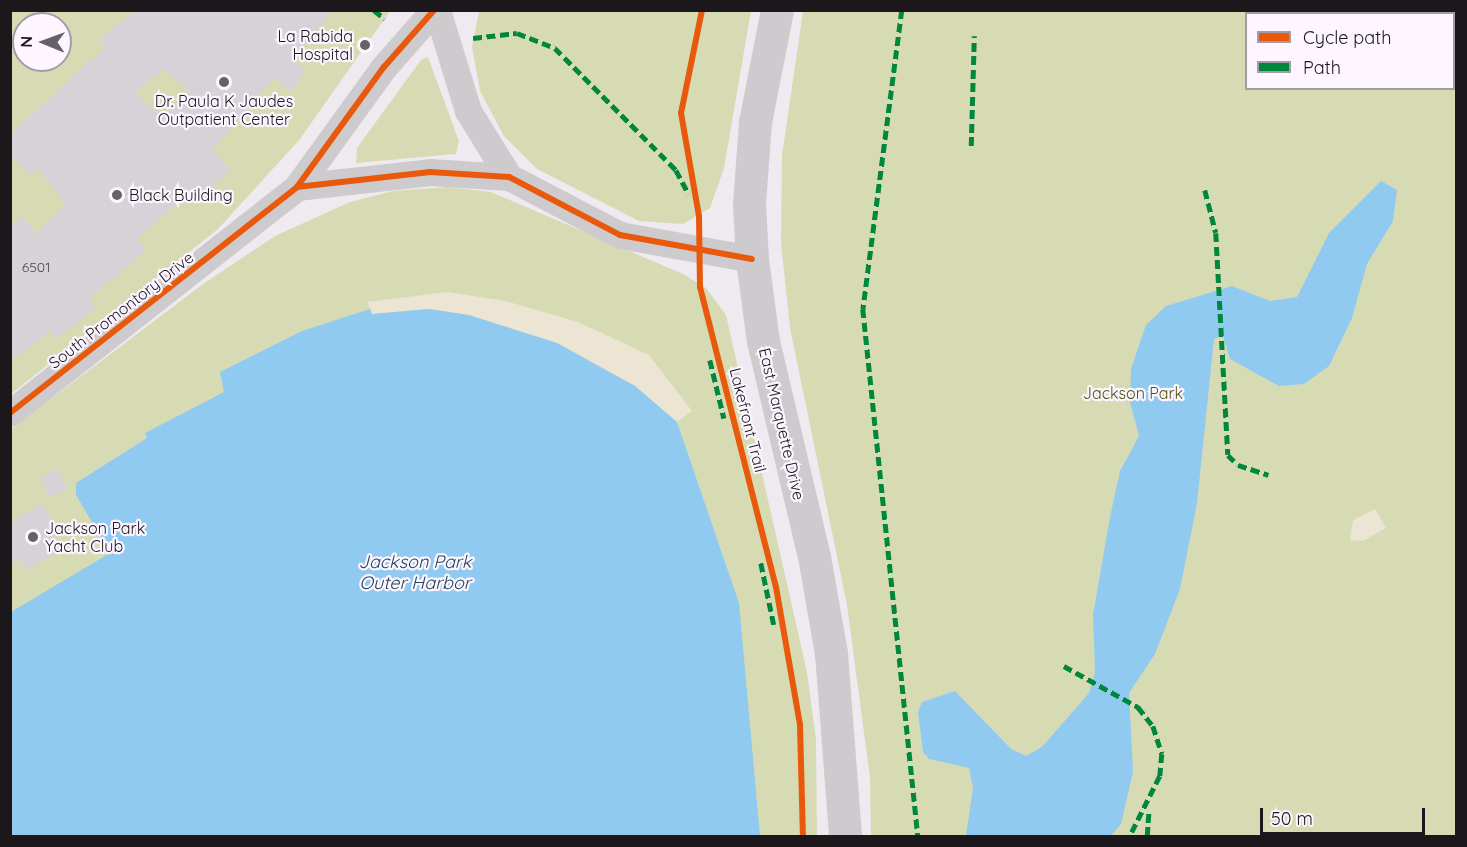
<!DOCTYPE html>
<style>
body{margin:0}
#map{position:relative;width:1467px;height:847px;overflow:hidden;background:#efeaf0;font-family:Quicksand,sans-serif}
div>[style]{position:absolute}
.green>*{inset:0;background:#d7dbb4}
.sand>*{inset:0;background:#ede5d3}
.water>*{inset:0;background:#91caf1}
.building>*{inset:0;background:#d6d2d7}
.minor>*{height:27px;margin:-13.5px;padding:0 13.5px;transform-origin:13.5px;border-radius:13.5px;background:#cecbce}
.major>*{height:33px;margin:-16.5px;padding:0 16.5px;transform-origin:16.5px;border-radius:16.5px;background:#cecbce}
.quiet>*{height:4.5px;margin-top:-2.25px;transform-origin:0;background:repeating-linear-gradient(90deg,#00873e 0 9px,transparent 0 13.5px)}
.cycleway>*{height:6px;margin:-3px;padding:0 3px;transform-origin:3px;border-radius:3px;background:#e8590c}
.dots>*{width:16px;height:16px;translate:-50% -50%;box-sizing:border-box;border:3px solid #fdf5ff;border-radius:50%}
span{translate:-50% -50%;white-space:nowrap;text-align:center;line-height:1.15;-webkit-text-stroke:4.5px #fdf5ff;paint-order:stroke}
.number-label{font-size:14px;color:#4c484c}
.number-label span{-webkit-text-stroke-width:0}
.poi-label{font-size:16px;color:#1b171b}
.right{translate:-100% -50%;text-align:right}
.left{translate:0 -50%;text-align:left}
.street-label{font-size:16px;color:#1b171b}
.park-label{font-size:16px;color:#4d5313}
.water-label{font-size:18px;color:#1f4359;font-style:italic}
.frame{position:absolute;inset:0;border:12px solid #1b171b;pointer-events:none}
.legend{position:absolute;left:1245px;top:12px;width:210px;height:78px;box-sizing:border-box;background:#fdf5ff;border:2px solid #a39ca4;margin:0;padding:8px 10px;list-style:none;font-size:18px;color:#1b171b}
.legend li{display:flex;align-items:center;gap:12px;height:30px}
.legend b{width:30px;border:2px solid #a39ca4}
.north{position:absolute;left:12px;top:12px;width:60px;height:60px;box-sizing:border-box;background:#fdf5ff;border:2px solid #a39ca4;border-radius:50%;rotate:271deg;font-size:16px;font-weight:700;line-height:24px;text-align:center;color:#1b171b}
.north::after{content:'';display:block;margin:auto;width:21px;height:27px;background:#656166;clip-path:polygon(50% 0,100% 100%,50% 72%,0 100%)}
.scale{position:absolute;left:1260px;top:808px;width:165px;height:27px;box-sizing:border-box;border:3px solid #1b171b;border-top:0;padding-left:8px;font-size:18px;line-height:21px;white-space:nowrap;color:#1b171b;-webkit-text-stroke:4px #fdf5ff;paint-order:stroke}
</style>
<div id="map">
<div class="green">
<div style="clip-path:polygon(evenodd,11px 11px,390px 11px,300px 139px,218px 229px,11px 394px,11px 11px,24px 24px,60px 24px,60px 60px,24px 60px,24px 24px)"></div>
<div style="clip-path:polygon(479px 11px,751px 11px,724px 168px,710px 208px,683px 224px,639px 221px,537px 169px,504px 136px,480px 91px,472px 47px)"></div>
<div style="clip-path:polygon(evenodd,803px 11px,1456px 11px,1456px 836px,871px 836px,870px 778px,847px 605px,790px 328px,781px 243px,782px 156px,803px 11px,1246px 14px,1454px 14px,1454px 88px,1246px 88px,1246px 14px)"></div>
<div style="clip-path:polygon(428px 57px,459px 141px,456px 154px,356px 163px,357px 148px,421px 60px)"></div>
<div style="clip-path:polygon(447px 187px,491px 192px,683px 274px,706px 288px,726px 315px,807px 672px,816px 740px,817px 836px,11px 836px,10px 430px,203px 284px,275px 236px,350px 202px,393px 191px)"></div>
</div>
<div class="sand">
<div style="clip-path:polygon(447px 292px,505px 301px,578px 322px,649px 355px,692px 411px,677px 422px,635px 386px,557px 343px,469px 315px,429px 309px,372px 314px,367px 302px)"></div>
<div style="clip-path:polygon(1375px 509px,1386px 528px,1363px 541px,1350px 540px,1353px 520px)"></div>
</div>
<div class="water">
<div style="clip-path:polygon(1381px 181px,1397px 190px,1393px 221px,1367px 264px,1352px 318px,1329px 366px,1304px 384px,1279px 386px,1230px 359px,1223px 336px,1214px 339px,1197px 503px,1180px 589px,1155px 654px,1129px 693px,1133px 772px,1121px 824px,1111px 836px,966px 836px,973px 788px,969px 768px,929px 759px,923px 752px,918px 712px,922px 702px,955px 691px,1011px 749px,1026px 756px,1042px 747px,1089px 693px,1095px 672px,1093px 615px,1110px 517px,1120px 471px,1139px 436px,1130px 402px,1131px 369px,1146px 325px,1166px 306px,1232px 286px,1270px 301px,1297px 297px,1329px 233px)"></div>
<div style="clip-path:polygon(370px 309px,372px 314px,429px 309px,469px 315px,557px 343px,635px 386px,677px 422px,739px 603px,760px 836px,11px 836px,11px 612px,110px 553px,76px 495px,76px 483px,147px 438px,145px 433px,224px 392px,220px 372px,302px 331px)"></div>
</div>
<div class="building">
<div style="clip-path:polygon(evenodd,136px 10px,333px 10px,292px 60px,306px 71px,290px 92px,274px 78px,212px 150px,231px 170px,199px 199px,191px 190px,137px 239px,146px 250px,89px 299px,96px 308px,56px 339px,50px 331px,10px 362px,10px 226px,23px 217px,36px 234px,66px 204px,38px 169px,31px 176px,10px 154px,10px 135px,105px 47px,99px 40px,136px 10px,163px 69px,190px 92px,162px 117px,135px 93px,163px 69px)"></div>
<div style="clip-path:polygon(57px 469px,68px 488px,50px 498px,40px 478px)"></div>
<div style="clip-path:polygon(42px 504px,60px 534px,50px 540px,58px 552px,26px 570px,19px 559px,10px 564px,10px 522px)"></div>
</div>
<div class="minor">
<div style="left:437px;top:10px;width:106px;rotate:72.9deg"></div>
<div style="left:468px;top:111px;width:78px;rotate:58.2deg"></div>
<div style="left:297px;top:187px;width:134px;rotate:-6.4deg"></div>
<div style="left:430px;top:172px;width:79px;rotate:3.6deg"></div>
<div style="left:509px;top:177px;width:125px;rotate:27.6deg"></div>
<div style="left:620px;top:235px;width:134px;rotate:10.3deg"></div>
<div style="left:10px;top:413px;width:365px;rotate:-38.2deg"></div>
<div style="left:297px;top:187px;width:148px;rotate:-54.1deg"></div>
<div style="left:384px;top:67px;width:76px;rotate:-48.7deg"></div>
</div>
<div class="major">
<div style="left:777px;top:10px;width:114px;rotate:101.1deg"></div>
<div style="left:755px;top:122px;width:82px;rotate:94.2deg"></div>
<div style="left:749px;top:204px;width:55px;rotate:86.9deg"></div>
<div style="left:752px;top:259px;width:83px;rotate:82.4deg"></div>
<div style="left:763px;top:341px;width:221px;rotate:76.7deg"></div>
<div style="left:814px;top:556px;width:98px;rotate:80.1deg"></div>
<div style="left:831px;top:653px;width:184px;rotate:85.6deg"></div>
</div>
<div class="quiet">
<div style="left:374px;top:10px;width:14px;rotate:39deg"></div>
<div style="left:902px;top:10px;width:302px;rotate:97.4deg"></div>
<div style="left:863px;top:309px;width:530px;rotate:84.04deg"></div>
<div style="left:473px;top:38px;width:44px;rotate:-6.5deg"></div>
<div style="left:517px;top:33px;width:41px;rotate:21.5deg"></div>
<div style="left:555px;top:48px;width:172px;rotate:45.2deg"></div>
<div style="left:676px;top:170px;width:27px;rotate:62deg"></div>
<div style="left:971px;top:146px;width:110px;rotate:-88.4deg"></div>
<div style="left:1205px;top:190px;width:44px;rotate:75.7deg"></div>
<div style="left:1216px;top:233px;width:222px;rotate:86.9deg"></div>
<div style="left:1228px;top:455px;width:14px;rotate:45deg"></div>
<div style="left:1238px;top:465px;width:32px;rotate:18deg"></div>
<div style="left:710px;top:360px;width:60px;rotate:76.4deg"></div>
<div style="left:761px;top:563px;width:63px;rotate:78.2deg"></div>
<div style="left:1064px;top:666px;width:85px;rotate:29deg"></div>
<div style="left:1138px;top:707px;width:24px;rotate:52deg"></div>
<div style="left:1153px;top:726px;width:29px;rotate:72deg"></div>
<div style="left:1162px;top:754px;width:22px;rotate:95deg"></div>
<div style="left:1160px;top:776px;width:67px;rotate:116.6deg"></div>
<div style="left:1147px;top:836px;width:26px;rotate:-86deg"></div>
</div>
<div class="cycleway">
<div style="left:702px;top:10px;width:105px;rotate:101.5deg"></div>
<div style="left:681px;top:113px;width:105px;rotate:80.1deg"></div>
<div style="left:699px;top:216px;width:71px;rotate:89.2deg"></div>
<div style="left:700px;top:287px;width:309px;rotate:75.8deg"></div>
<div style="left:776px;top:587px;width:140px;rotate:80.1deg"></div>
<div style="left:800px;top:725px;width:111px;rotate:88.5deg"></div>
<div style="left:297px;top:187px;width:134px;rotate:-6.4deg"></div>
<div style="left:430px;top:172px;width:79px;rotate:3.6deg"></div>
<div style="left:509px;top:177px;width:125px;rotate:27.6deg"></div>
<div style="left:620px;top:235px;width:134px;rotate:10.3deg"></div>
<div style="left:10px;top:413px;width:365px;rotate:-38.2deg"></div>
<div style="left:297px;top:187px;width:148px;rotate:-54.1deg"></div>
<div style="left:384px;top:67px;width:76px;rotate:-48.7deg"></div>
</div>
<div class="dots">
<div style="left:365px;top:45px;background:#656166"></div>
<div style="left:224px;top:82px;background:#656166"></div>
<div style="left:117px;top:195px;background:#656166"></div>
<div style="left:33px;top:537px;background:#656166"></div>
</div>
<div class="number-label">
<span style="left:36px;top:267px">6501</span>
</div>
<div class="poi-label">
<span class="right" style="left:353px;top:45px">La Rabida<br>Hospital</span>
<span style="left:224px;top:110px">Dr. Paula K Jaudes<br>Outpatient Center</span>
<span class="left" style="left:129px;top:195px">Black Building</span>
<span class="left" style="left:45px;top:537px">Jackson Park<br>Yacht Club</span>
</div>
<div class="street-label">
<span style="left:121px;top:310px;rotate:-38deg">South Promontory Drive</span>
<span style="left:748px;top:420px;rotate:76deg">Lakefront Trail</span>
<span style="left:782px;top:424px;rotate:77deg">East Marquette Drive</span>
</div>
<div class="park-label">
<span style="left:1133px;top:393px">Jackson Park</span>
</div>
<div class="water-label">
<span style="left:415px;top:573px">Jackson Park<br>Outer Harbor</span>
</div>
<div class="frame"></div>
<ul class="legend">
<li><b style="height:8px;background:#e8590c"></b>Cycle path</li>
<li><b style="height:8px;background:#00873e"></b>Path</li>
</ul>
<div class="north">N</div>
<div class="scale">50 m</div>
</div>
